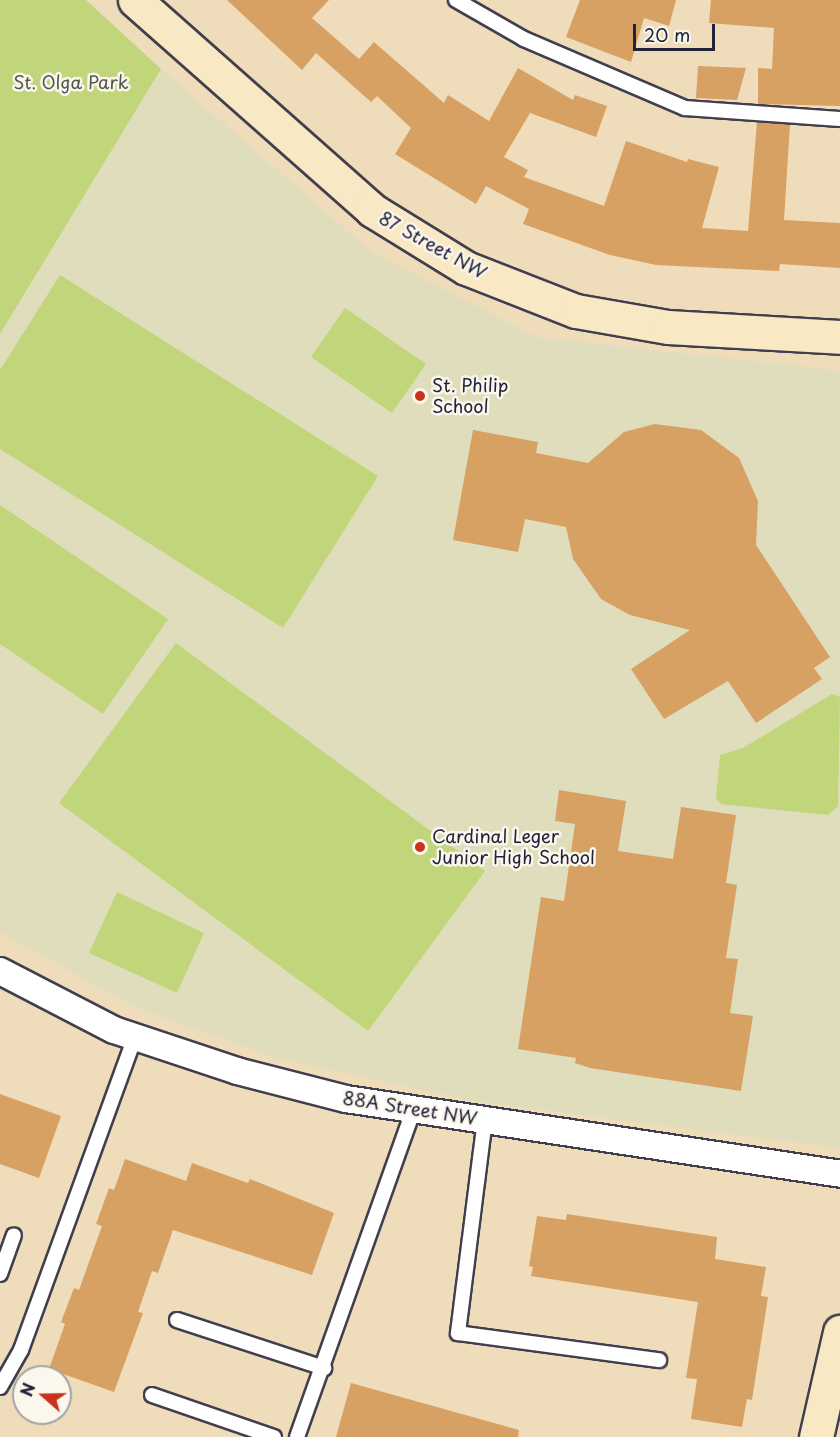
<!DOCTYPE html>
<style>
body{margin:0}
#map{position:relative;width:840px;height:1437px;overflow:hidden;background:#efdcba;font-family:"Playpen Sans",sans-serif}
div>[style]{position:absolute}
.built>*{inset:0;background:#dfddbb}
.green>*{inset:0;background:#c1d67a}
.building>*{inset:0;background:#d6a162}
.roads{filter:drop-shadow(2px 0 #413e4e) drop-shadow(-2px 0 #413e4e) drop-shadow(0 2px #413e4e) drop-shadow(0 -2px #413e4e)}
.lane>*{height:14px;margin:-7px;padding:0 7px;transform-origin:7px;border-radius:7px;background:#fff}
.street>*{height:26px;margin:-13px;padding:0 13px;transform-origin:13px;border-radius:13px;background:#fff}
.secondary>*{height:33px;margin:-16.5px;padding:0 16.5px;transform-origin:16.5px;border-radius:16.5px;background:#f8e8c3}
.dots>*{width:16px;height:16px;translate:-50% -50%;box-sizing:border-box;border:3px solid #fbf7ec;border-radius:50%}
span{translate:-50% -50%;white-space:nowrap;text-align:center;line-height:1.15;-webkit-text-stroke:5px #fbf7ec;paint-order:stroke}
.park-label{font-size:18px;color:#52584e}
.street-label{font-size:18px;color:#22223b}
.poi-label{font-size:18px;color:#22223b}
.left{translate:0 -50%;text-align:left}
.north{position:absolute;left:12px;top:1365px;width:60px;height:60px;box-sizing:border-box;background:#fbf7ec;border:2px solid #a4a2a5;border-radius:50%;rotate:290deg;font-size:16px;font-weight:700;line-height:24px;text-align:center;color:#22223b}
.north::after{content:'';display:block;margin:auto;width:21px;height:27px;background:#c8321e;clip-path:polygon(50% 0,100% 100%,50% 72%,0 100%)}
.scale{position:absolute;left:633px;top:24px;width:82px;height:27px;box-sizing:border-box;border:3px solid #22223b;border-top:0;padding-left:8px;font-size:18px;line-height:21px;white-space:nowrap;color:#22223b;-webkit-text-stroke:4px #fbf7ec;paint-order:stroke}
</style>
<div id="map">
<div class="built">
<div style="clip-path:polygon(161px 69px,373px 253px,537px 337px,840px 371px,840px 1148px,480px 1102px,279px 1059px,133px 1006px,0 932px,0 334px)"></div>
</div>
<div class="green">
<div style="clip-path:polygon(0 0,86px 0,161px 69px,0 334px)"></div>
<div style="clip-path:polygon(60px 275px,378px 476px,283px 628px,0 449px,0 370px)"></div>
<div style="clip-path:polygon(345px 308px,426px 364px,392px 413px,311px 357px)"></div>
<div style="clip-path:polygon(0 505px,168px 619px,103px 714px,0 644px)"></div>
<div style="clip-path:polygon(176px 643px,485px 871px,368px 1031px,59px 803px)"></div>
<div style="clip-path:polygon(832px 694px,840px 697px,838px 806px,828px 815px,721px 804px,716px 798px,720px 755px,743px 748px)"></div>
<div style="clip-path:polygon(117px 892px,204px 933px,177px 993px,89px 953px)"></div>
</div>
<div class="building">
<div style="clip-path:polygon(227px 0,329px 0,312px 18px,359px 59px,374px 42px,444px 103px,448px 95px,489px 121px,518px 68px,573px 100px,575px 95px,607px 106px,596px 137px,530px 113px,504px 157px,528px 170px,524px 177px,604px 206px,626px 141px,687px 162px,688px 159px,719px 167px,702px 228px,748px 231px,757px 122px,790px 124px,784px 220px,840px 223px,840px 268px,780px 264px,779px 271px,656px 265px,610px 255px,523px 224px,529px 209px,486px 186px,476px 204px,395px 154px,411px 128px,377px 96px,371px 102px,316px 53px,302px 70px)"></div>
<div style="clip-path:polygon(580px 0,676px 0,669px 26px,644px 18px,631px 62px,566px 37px)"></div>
<div style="clip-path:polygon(711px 0,840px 0,840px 106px,758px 104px,758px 68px,772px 69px,774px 28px,709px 23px)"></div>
<div style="clip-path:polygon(698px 66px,746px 68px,737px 100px,696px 98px)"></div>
<div style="clip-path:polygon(655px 424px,701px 430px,739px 458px,758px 501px,756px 545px,830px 657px,814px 668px,822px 679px,756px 723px,728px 681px,664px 719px,631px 669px,690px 630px,630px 615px,601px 599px,573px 559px,566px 527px,525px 519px,518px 552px,453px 540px,473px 430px,538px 442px,536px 453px,588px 463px,624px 432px)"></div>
<div style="clip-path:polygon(559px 790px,626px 801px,618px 851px,673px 859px,681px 807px,736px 815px,726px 883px,737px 885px,726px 958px,738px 959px,730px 1013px,753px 1016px,741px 1091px,590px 1068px,575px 1063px,576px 1058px,518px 1049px,541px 897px,564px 901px,575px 824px,555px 821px)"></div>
<div style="clip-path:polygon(0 1094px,61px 1116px,39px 1178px,0 1164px)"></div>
<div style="clip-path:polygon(125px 1159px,186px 1181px,192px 1163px,248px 1183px,250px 1179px,334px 1213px,312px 1275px,173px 1230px,158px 1273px,152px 1271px,138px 1312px,143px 1313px,114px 1392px,49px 1369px,65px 1324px,61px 1322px,74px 1288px,79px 1290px,102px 1226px,96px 1224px,109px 1188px,114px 1190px)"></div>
<div style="clip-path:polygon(567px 1214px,717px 1237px,715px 1259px,766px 1267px,761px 1296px,768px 1297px,752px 1400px,747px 1399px,742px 1427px,691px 1419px,697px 1379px,686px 1378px,698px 1302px,531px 1276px,533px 1267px,529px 1266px,537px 1216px,566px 1220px)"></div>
<div style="clip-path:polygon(351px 1383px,519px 1430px,518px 1437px,336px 1437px)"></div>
</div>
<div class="roads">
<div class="lane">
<div style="left:456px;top:0;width:78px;rotate:29.8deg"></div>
<div style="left:524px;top:39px;width:175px;rotate:23.2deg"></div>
<div style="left:685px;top:108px;width:155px;rotate:4.1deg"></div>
<div style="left:485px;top:1119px;width:216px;rotate:97.2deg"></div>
<div style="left:458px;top:1333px;width:203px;rotate:7.7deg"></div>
<div style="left:0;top:1274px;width:41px;rotate:-70.3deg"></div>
<div style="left:177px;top:1320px;width:155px;rotate:18.1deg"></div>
<div style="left:0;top:1387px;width:43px;rotate:-60.4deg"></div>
<div style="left:21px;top:1350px;width:333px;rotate:-70deg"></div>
<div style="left:152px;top:1395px;width:129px;rotate:19deg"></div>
<div style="left:297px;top:1437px;width:348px;rotate:-70.4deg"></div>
</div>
<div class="street">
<div style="left:0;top:971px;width:128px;rotate:27.4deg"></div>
<div style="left:114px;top:1030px;width:130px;rotate:18.4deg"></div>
<div style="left:237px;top:1071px;width:113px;rotate:14.4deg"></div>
<div style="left:346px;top:1099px;width:500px;rotate:8.6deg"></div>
</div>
<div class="secondary">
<div style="left:135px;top:0;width:317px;rotate:41.5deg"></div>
<div style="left:372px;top:210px;width:110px;rotate:31.7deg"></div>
<div style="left:466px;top:268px;width:118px;rotate:21.4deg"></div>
<div style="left:576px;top:311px;width:93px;rotate:9.9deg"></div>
<div style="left:668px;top:327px;width:172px;rotate:3.3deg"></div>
<div style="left:816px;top:1437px;width:108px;rotate:-77.1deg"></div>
</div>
</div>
<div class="dots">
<div style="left:420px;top:396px;background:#c8321e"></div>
<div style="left:420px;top:847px;background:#c8321e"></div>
</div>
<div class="park-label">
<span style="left:71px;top:82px">St. Olga Park</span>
</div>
<div class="street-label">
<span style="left:433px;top:245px;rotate:29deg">87 Street NW</span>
<span style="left:410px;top:1108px;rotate:9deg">88A Street NW</span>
</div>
<div class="poi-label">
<span class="left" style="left:432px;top:396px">St. Philip<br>School</span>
<span class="left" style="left:432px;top:847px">Cardinal Leger<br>Junior High School</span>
</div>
<div class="north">N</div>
<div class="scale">20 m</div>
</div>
